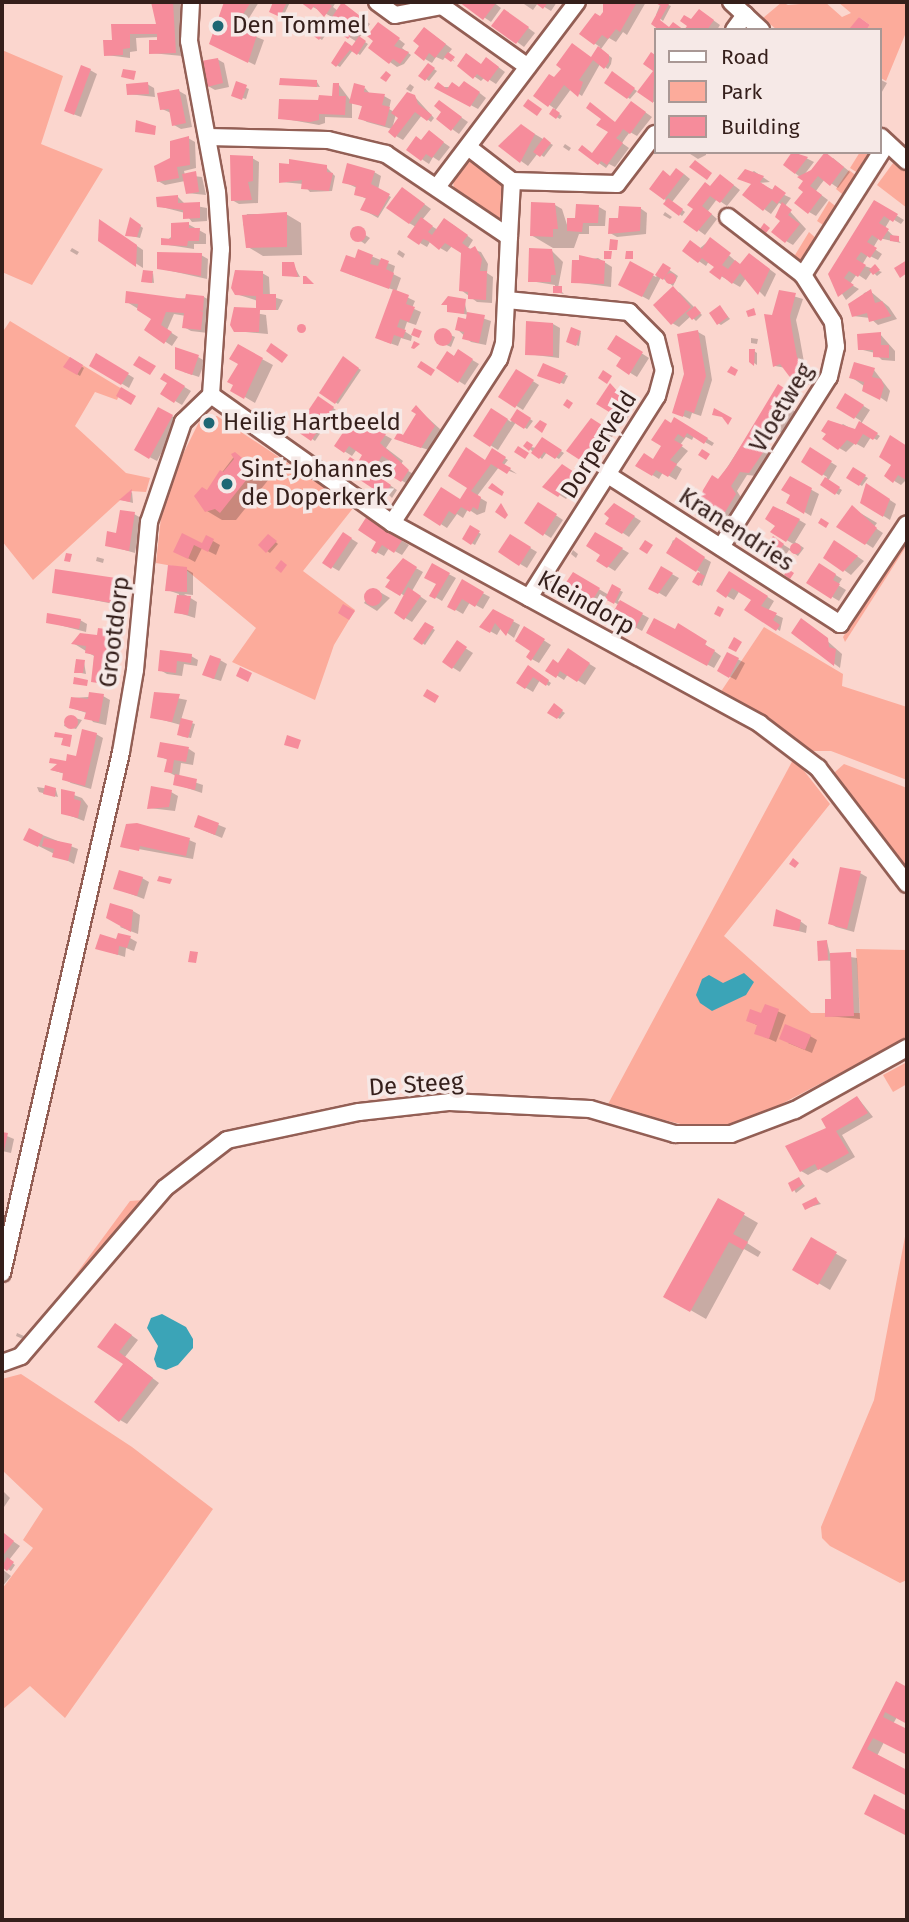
<!DOCTYPE html>
<style>
body{margin:0}
#map{position:relative;width:909px;height:1922px;overflow:hidden;background:#fbd6ce;font-family:"Fira Sans",sans-serif}
div>[style]{position:absolute}
.green>*{inset:0;background:#fcab9b}
.water>*{inset:0;background:#3ba4b7}
.shadow>*{inset:0;background:#0003}
.building>*{inset:0;background:#f68c9b}
.round{border-radius:50%}
.roads{filter:drop-shadow(2px 0 #935f55) drop-shadow(-2px 0 #935f55) drop-shadow(0 2px #935f55) drop-shadow(0 -2px #935f55)}
.minor>*{height:16px;margin:-8px;padding:0 8px;transform-origin:8px;border-radius:8px;background:#fff}
.dots>*{width:19px;height:19px;translate:-50% -50%;box-sizing:border-box;border:4px solid #f6e9e7;border-radius:50%}
span{translate:-50% -50%;white-space:nowrap;text-align:center;line-height:1.15;-webkit-text-stroke:7px #f6e9e7;paint-order:stroke}
.poi-label{font-size:24px;color:#351f1b}
.left{translate:0 -50%;text-align:left}
.street-label{font-size:24px;color:#351f1b}
.frame{position:absolute;inset:0;border:4px solid #351f1b;pointer-events:none}
.legend{position:absolute;left:654px;top:28px;width:228px;height:126px;box-sizing:border-box;background:#f6e9e7;border:2px solid #a99895;margin:0;padding:9px 12px;list-style:none;font-size:21px;color:#351f1b}
.legend li{display:flex;align-items:center;gap:14px;height:35px}
.legend b{width:35px;border:2px solid #a99895}
</style>
<div id="map">
<div class="green">
<div style="clip-path:polygon(782px 2px,788px 5px,825px 2px,842px 17px,851px 13px,838px 2px,907px 2px,907px 30px,886px 81px,879px 77px,879px 30px,866px 30px,870px 25px,859px 17px,853px 30px,777px 30px,763px 18px)"></div>
<div style="clip-path:polygon(2px 50px,63px 76px,41px 144px,103px 169px,32px 285px,2px 272px)"></div>
<div style="clip-path:polygon(860px 152px,875px 152px,861px 175px,850px 168px)"></div>
<div style="clip-path:polygon(896px 159px,907px 169px,907px 208px,877px 185px)"></div>
<div style="clip-path:polygon(470px 161px,503px 184px,501px 224px,454px 192px,453px 178px)"></div>
<div style="clip-path:polygon(849px 170px,859px 178px,847px 198px,836px 189px)"></div>
<div style="clip-path:polygon(829px 201px,839px 209px,828px 228px,817px 221px)"></div>
<div style="clip-path:polygon(809px 232px,819px 241px,805px 259px,795px 260px,792px 253px,795px 255px)"></div>
<div style="clip-path:polygon(10px 321px,122px 389px,117px 400px,95px 392px,75px 426px,126px 473px,150px 478px,146px 492px,130px 491px,33px 580px,2px 541px,2px 333px)"></div>
<div style="clip-path:polygon(202px 416px,217px 416px,354px 507px,303px 571px,355px 610px,334px 645px,315px 700px,232px 662px,256px 628px,184px 568px,156px 563px,162px 508px,172px 476px)"></div>
<div style="clip-path:polygon(907px 535px,907px 545px,845px 642px,843px 637px)"></div>
<div style="clip-path:polygon(764px 627px,843px 674px,842px 686px,907px 707px,907px 780px,831px 751px,810px 751px,720px 693px)"></div>
<div style="clip-path:polygon(794px 758px,830px 804px,724px 936px,811px 1013px,860px 1013px,856px 949px,907px 950px,907px 1038px,747px 1122px,697px 1128px,607px 1106px)"></div>
<div style="clip-path:polygon(844px 764px,907px 788px,907px 872px,836px 779px,835px 772px)"></div>
<div style="clip-path:polygon(907px 1062px,907px 1084px,893px 1092px,883px 1075px)"></div>
<div style="clip-path:polygon(143px 1200px,58px 1299px,46px 1315px,130px 1201px)"></div>
<div style="clip-path:polygon(907px 1226px,907px 1580px,900px 1583px,830px 1546px,822px 1538px,821px 1527px,874px 1400px)"></div>
<div style="clip-path:polygon(21px 1374px,132px 1447px,213px 1509px,65px 1718px,30px 1686px,2px 1710px,2px 1589px,33px 1548px,23px 1540px,43px 1509px,2px 1470px,2px 1379px)"></div>
</div>
<div class="water">
<div style="clip-path:polygon(744px 973px,754px 982px,746px 995px,712px 1011px,700px 1003px,696px 995px,702px 979px,709px 975px,723px 983px)"></div>
<div style="clip-path:polygon(162px 1314px,186px 1327px,193px 1339px,193px 1348px,178px 1365px,166px 1370px,157px 1367px,154px 1359px,158px 1346px,147px 1328px,151px 1318px)"></div>
</div>
<div class="shadow">
<div style="clip-path:polygon(154px 2px,180px 2px,182px 56px,151px 53px,159px 37px,136px 38px,137px 51px,130px 52px,130px 58px,106px 55px,114px 41px,113px 26px,158px 26px)"></div>
<div style="clip-path:polygon(225px 2px,259px 2px,246px 23px,252px 26px,249px 34px,264px 40px,255px 65px,211px 43px)"></div>
<div style="clip-path:polygon(275px 2px,290px 2px,283px 17px,271px 12px)"></div>
<div style="clip-path:polygon(303px 2px,336px 2px,333px 7px,338px 11px,350px 9px,370px 24px,359px 38px,368px 44px,360px 55px,353px 50px,340px 67px,333px 63px,357px 42px,335px 28px,340px 21px)"></div>
<div style="clip-path:polygon(462px 2px,493px 2px,501px 8px,491px 22px)"></div>
<div style="clip-path:polygon(521px 2px,557px 2px,551px 11px,538px 3px,533px 10px)"></div>
<div style="clip-path:polygon(605px 2px,652px 2px,646px 2px,627px 35px,623px 32px,616px 42px,609px 38px,601px 49px,612px 58px,611px 64px,608px 69px,600px 64px,582px 96px,571px 89px,555px 111px,562px 116px,560px 119px,551px 114px,555px 109px,536px 95px,591px 59px,600px 47px,581px 34px,605px 12px)"></div>
<div style="clip-path:polygon(661px 2px,671px 6px,663px 21px,656px 15px)"></div>
<div style="clip-path:polygon(511px 15px,535px 33px,524px 47px,494px 25px)"></div>
<div style="clip-path:polygon(706px 15px,720px 25px,717px 30px,686px 30px)"></div>
<div style="clip-path:polygon(321px 24px,329px 30px,322px 40px,313px 34px)"></div>
<div style="clip-path:polygon(385px 28px,405px 44px,402px 48px,411px 55px,404px 64px,397px 67px,370px 48px)"></div>
<div style="clip-path:polygon(431px 33px,452px 49px,448px 54px,455px 62px,446px 56px,443px 60px,436px 57px,432px 63px,425px 59px,422px 46px)"></div>
<div style="clip-path:polygon(217px 59px,224px 63px,229px 87px,215px 90px,208px 86px)"></div>
<div style="clip-path:polygon(493px 63px,505px 72px,496px 84px,485px 77px,481px 81px,459px 66px)"></div>
<div style="clip-path:polygon(428px 65px,437px 71px,429px 81px,421px 75px)"></div>
<div style="clip-path:polygon(90px 70px,97px 74px,81px 117px,73px 114px)"></div>
<div style="clip-path:polygon(655px 71px,655px 103px,640px 92px)"></div>
<div style="clip-path:polygon(613px 74px,637px 91px,630px 99px,607px 82px)"></div>
<div style="clip-path:polygon(879px 79px,887px 83px,879px 97px)"></div>
<div style="clip-path:polygon(317px 82px,320px 87px,281px 84px)"></div>
<div style="clip-path:polygon(147px 84px,154px 88px,155px 97px,128px 94px)"></div>
<div style="clip-path:polygon(237px 84px,249px 89px,246px 99px,233px 95px)"></div>
<div style="clip-path:polygon(410px 84px,414px 87px,411px 92px,406px 89px)"></div>
<div style="clip-path:polygon(339px 85px,351px 101px,365px 88px,371px 95px,384px 96px,391px 100px,389px 109px,396px 113px,415px 97px,434px 118px,431px 122px,422px 115px,403px 140px,396px 136px,401px 118px,396px 114px,392px 129px,367px 122px,360px 118px,363px 107px,358px 104px,352px 103px,352px 118px,325px 117px,325px 123px,319px 125px,280px 118px,334px 97px)"></div>
<div style="clip-path:polygon(437px 87px,472px 87px,486px 98px,478px 109px)"></div>
<div style="clip-path:polygon(179px 91px,186px 95px,192px 127px,181px 129px,174px 125px,171px 113px,162px 109px)"></div>
<div style="clip-path:polygon(446px 107px,468px 122px,459px 134px,438px 119px)"></div>
<div style="clip-path:polygon(638px 107px,652px 117px,637px 136px,630px 132px,626px 137px,622px 143px,629px 148px,615px 167px,609px 164px,606px 168px,580px 150px,593px 154px,616px 123px)"></div>
<div style="clip-path:polygon(528px 130px,553px 145px,544px 157px,538px 153px,528px 166px,500px 146px)"></div>
<div style="clip-path:polygon(436px 137px,450px 147px,439px 161px,433px 157px,429px 164px,408px 150px)"></div>
<div style="clip-path:polygon(188px 138px,195px 142px,196px 168px,184px 171px,185px 175px,202px 177px,206px 195px,187px 193px,185px 181px,165px 185px,158px 181px)"></div>
<div style="clip-path:polygon(565px 144px,571px 148px,569px 151px,563px 147px)"></div>
<div style="clip-path:polygon(687px 152px,706px 152px,706px 155px,698px 159px)"></div>
<div style="clip-path:polygon(794px 152px,814px 162px,804px 175px,833px 158px,850px 172px,838px 188px,825px 179px,821px 184px,816px 191px,828px 200px,816px 216px,809px 212px,805px 181px,785px 165px)"></div>
<div style="clip-path:polygon(252px 158px,259px 162px,258px 203px,239px 204px,232px 200px)"></div>
<div style="clip-path:polygon(326px 167px,335px 176px,332px 191px,310px 192px,303px 184px,281px 182px)"></div>
<div style="clip-path:polygon(754px 171px,770px 182px,758px 183px,791px 198px,785px 206px,806px 229px,793px 245px,786px 241px,783px 205px,779px 203px,771px 214px,745px 195px,753px 183px,740px 179px)"></div>
<div style="clip-path:polygon(374px 172px,381px 176px,378px 190px,391px 197px,378px 218px,362px 209px,367px 199px,356px 194px,357px 188px,344px 182px)"></div>
<div style="clip-path:polygon(684px 174px,690px 179px,672px 202px,685px 212px,682px 216px,666px 204px,665px 198px,672px 177px)"></div>
<div style="clip-path:polygon(727px 180px,740px 190px,727px 206px,717px 199px,708px 211px,717px 219px,705px 235px,686px 221px,711px 188px)"></div>
<div style="clip-path:polygon(409px 193px,431px 209px,422px 220px,438px 230px,452px 224px,473px 240px,468px 248px,481px 252px,488px 264px,487px 273px,493px 277px,492px 303px,477px 302px,461px 290px,463px 252px,452px 246px,447px 252px,430px 242px,427px 247px,420px 243px,416px 227px,409px 223px)"></div>
<div style="clip-path:polygon(178px 197px,185px 204px,207px 208px,207px 221px,192px 222px,185px 213px,158px 206px)"></div>
<div style="clip-path:polygon(875px 202px,904px 220px,901px 224px,891px 218px,885px 228px,901px 243px,879px 238px,873px 248px,882px 254px,878px 260px,868px 255px,862px 265px,882px 272px,877px 276px,872px 271px,866px 280px,857px 274px,850px 284px,859px 289px,846px 300px,830px 275px)"></div>
<div style="clip-path:polygon(555px 205px,562px 209px,568px 228px,599px 207px,606px 211px,605px 226px,589px 226px,589px 234px,579px 234px,574px 248px,553px 248px,531px 235px)"></div>
<div style="clip-path:polygon(640px 208px,647px 213px,646px 234px,617px 237px,610px 233px,620px 220px)"></div>
<div style="clip-path:polygon(665px 212px,672px 217px,670px 219px,663px 215px)"></div>
<div style="clip-path:polygon(247px 214px,286px 214px,301px 223px,302px 255px,263px 256px,248px 247px,248px 228px,243px 225px)"></div>
<div style="clip-path:polygon(132px 220px,143px 228px,140px 238px,127px 235px)"></div>
<div style="clip-path:polygon(188px 224px,206px 234px,206px 244px,194px 244px,194px 249px,162px 244px)"></div>
<div style="clip-path:polygon(106px 225px,143px 250px,143px 268px,100px 240px)"></div>
<div style="clip-path:polygon(353px 227px,370px 238px,365px 244px,350px 234px)"></div>
<div style="clip-path:polygon(711px 239px,741px 266px,756px 259px,776px 274px,765px 297px,746px 278px,740px 287px,712px 271px,716px 266px,709px 261px,706px 266px,684px 251px,699px 249px)"></div>
<div style="clip-path:polygon(72px 248px,79px 252px,77px 255px,70px 251px)"></div>
<div style="clip-path:polygon(399px 250px,405px 254px,403px 258px,397px 254px)"></div>
<div style="clip-path:polygon(359px 251px,395px 266px,393px 274px,401px 278px,396px 292px,415px 301px,412px 308px,421px 312px,416px 325px,407px 322px,404px 331px,412px 336px,411px 341px,401px 338px,398px 346px,384px 341px,394px 290px,349px 274px)"></div>
<div style="clip-path:polygon(552px 251px,563px 262px,558px 288px,564px 294px,555px 292px,555px 285px,530px 281px)"></div>
<div style="clip-path:polygon(201px 255px,208px 259px,207px 279px,158px 268px)"></div>
<div style="clip-path:polygon(598px 258px,612px 267px,611px 287px,573px 282px,573px 262px)"></div>
<div style="clip-path:polygon(293px 264px,300px 277px,284px 275px)"></div>
<div style="clip-path:polygon(631px 264px,656px 277px,664px 266px,678px 276px,673px 286px,661px 277px,649px 300px,620px 284px)"></div>
<div style="clip-path:polygon(153px 273px,154px 283px,146px 282px)"></div>
<div style="clip-path:polygon(262px 273px,269px 277px,270px 296px,283px 300px,278px 310px,258px 310px,258px 301px,236px 294px)"></div>
<div style="clip-path:polygon(673px 289px,680px 293px,702px 315px,696px 321px,691px 316px,679px 327px,672px 323px)"></div>
<div style="clip-path:polygon(870px 291px,889px 307px,897px 319px,878px 325px,870px 318px,853px 316px,864px 293px)"></div>
<div style="clip-path:polygon(780px 292px,803px 299px,796px 320px,799px 334px,804px 362px,817px 380px,804px 387px,786px 368px,775px 366px,773px 317px)"></div>
<div style="clip-path:polygon(204px 297px,211px 301px,208px 333px,191px 331px,184px 327px,186px 316px,174px 314px,167px 330px,178px 337px,172px 346px,146px 329px,153px 318px,127px 302px)"></div>
<div style="clip-path:polygon(449px 298px,464px 299px,467px 313px,491px 321px,486px 345px,471px 342px,457px 329px,469px 315px,449px 311px,449px 305px,442px 304px)"></div>
<div style="clip-path:polygon(720px 307px,730px 319px,721px 325px,718px 323px)"></div>
<div style="clip-path:polygon(235px 309px,266px 315px,268px 334px,235px 331px)"></div>
<div style="clip-path:polygon(553px 324px,560px 328px,559px 358px,527px 354px)"></div>
<div style="clip-path:polygon(439px 330px,455px 337px,451px 347px,435px 340px)"></div>
<div style="clip-path:polygon(581px 332px,579px 346px,570px 343px)"></div>
<div style="clip-path:polygon(698px 332px,705px 336px,712px 380px,701px 416px,692px 413px,690px 419px,674px 412px)"></div>
<div style="clip-path:polygon(880px 334px,895px 351px,895px 361px,882px 360px,875px 353px,859px 349px)"></div>
<div style="clip-path:polygon(616px 337px,649px 358px,637px 377px,619px 366px,624px 358px)"></div>
<div style="clip-path:polygon(751px 338px,758px 339px,757px 344px,751px 343px)"></div>
<div style="clip-path:polygon(238px 346px,273px 365px,255px 403px,233px 390px,240px 363px)"></div>
<div style="clip-path:polygon(754px 351px,757px 353px,757px 365px,751px 361px)"></div>
<div style="clip-path:polygon(459px 352px,479px 364px,465px 385px,438px 368px)"></div>
<div style="clip-path:polygon(97px 355px,134px 378px,129px 388px,91px 365px)"></div>
<div style="clip-path:polygon(198px 357px,205px 361px,199px 377px,184px 372px)"></div>
<div style="clip-path:polygon(70px 359px,84px 368px,80px 376px,66px 367px)"></div>
<div style="clip-path:polygon(344px 359px,361px 370px,338px 404px,321px 392px)"></div>
<div style="clip-path:polygon(544px 365px,568px 376px,564px 384px,542px 376px)"></div>
<div style="clip-path:polygon(874px 370px,890px 391px,887px 402px,851px 377px)"></div>
<div style="clip-path:polygon(517px 371px,539px 385px,523px 410px,501px 396px)"></div>
<div style="clip-path:polygon(165px 375px,191px 391px,182px 405px,163px 394px,170px 383px)"></div>
<div style="clip-path:polygon(610px 385px,634px 408px,626px 420px,599px 403px)"></div>
<div style="clip-path:polygon(779px 387px,797px 398px,793px 410px,797px 413px,784px 433px,775px 432px,765px 447px,770px 456px,757px 476px,747px 475px,737px 491px,742px 499px,729px 520px,719px 519px,715px 525px,697px 514px)"></div>
<div style="clip-path:polygon(846px 395px,870px 410px,861px 424px,880px 436px,877px 440px,871px 437px,864px 448px,855px 443px,846px 452px,824px 439px,843px 424px,855px 431px,861px 421px,839px 407px)"></div>
<div style="clip-path:polygon(319px 398px,336px 410px,315px 441px,298px 429px)"></div>
<div style="clip-path:polygon(416px 407px,441px 430px,429px 450px,403px 442px,418px 414px)"></div>
<div style="clip-path:polygon(159px 409px,179px 420px,157px 461px,136px 450px)"></div>
<div style="clip-path:polygon(492px 410px,511px 422px,518px 411px,533px 421px,527px 429px,516px 422px,498px 450px,476px 436px)"></div>
<div style="clip-path:polygon(355px 419px,392px 439px,386px 448px,403px 461px,400px 466px,415px 475px,409px 485px,388px 472px,395px 462px,390px 459px,378px 477px,397px 490px,392px 498px,358px 464px,365px 455px,357px 449px,352px 456px,336px 446px)"></div>
<div style="clip-path:polygon(675px 419px,714px 443px,712px 446px,694px 436px,692px 440px,686px 437px,680px 445px,688px 451px,676px 465px,682px 469px,676px 480px,663px 472px,659px 479px,638px 466px,654px 461px)"></div>
<div style="clip-path:polygon(591px 420px,614px 434px,593px 466px,568px 451px)"></div>
<div style="clip-path:polygon(891px 437px,907px 447px,907px 479px,901px 485px,886px 476px,893px 464px)"></div>
<div style="clip-path:polygon(542px 439px,564px 453px,559px 459px,547px 452px,542px 459px,526px 446px,536px 448px)"></div>
<div style="clip-path:polygon(811px 450px,837px 466px,828px 481px,842px 490px,839px 495px,822px 485px,827px 477px,803px 462px)"></div>
<div style="clip-path:polygon(493px 451px,508px 460px,504px 465px,517px 474px,499px 467px,477px 496px,487px 502px,485px 512px,477px 515px,468px 509px,463px 518px,457px 514px,447px 528px,425px 514px,461px 501px)"></div>
<div style="clip-path:polygon(236px 454px,269px 479px,236px 520px,222px 520px,207px 511px,207px 492px)"></div>
<div style="clip-path:polygon(563px 466px,583px 479px,566px 499px,545px 486px)"></div>
<div style="clip-path:polygon(854px 470px,868px 478px,862px 486px,849px 478px)"></div>
<div style="clip-path:polygon(790px 478px,819px 494px,811px 516px,788px 502px,793px 495px)"></div>
<div style="clip-path:polygon(867px 485px,896px 504px,890px 520px,862px 502px)"></div>
<div style="clip-path:polygon(132px 492px,133px 503px,122px 500px)"></div>
<div style="clip-path:polygon(539px 504px,563px 520px,551px 538px,527px 523px)"></div>
<div style="clip-path:polygon(615px 505px,641px 521px,629px 537px,608px 523px)"></div>
<div style="clip-path:polygon(852px 508px,877px 523px,874px 527px,883px 533px,873px 548px,839px 526px)"></div>
<div style="clip-path:polygon(772px 510px,782px 510px,806px 524px,795px 542px,804px 548px,798px 556px,789px 550px,785px 556px,779px 553px,774px 559px,750px 545px,756px 535px,770px 544px,774px 539px,792px 550px,795px 545px,773px 532px,777px 525px)"></div>
<div style="clip-path:polygon(134px 514px,141px 518px,135px 553px,107px 545px)"></div>
<div style="clip-path:polygon(367px 519px,409px 545px,402px 555px,389px 548px,384px 556px,373px 550px,378px 541px)"></div>
<div style="clip-path:polygon(471px 528px,481px 534px,475px 545px,464px 539px)"></div>
<div style="clip-path:polygon(344px 534px,358px 543px,339px 571px,325px 563px)"></div>
<div style="clip-path:polygon(596px 534px,629px 553px,615px 571px,599px 561px,603px 555px)"></div>
<div style="clip-path:polygon(183px 536px,203px 545px,206px 537px,220px 545px,216px 555px,202px 548px,195px 562px,182px 555px)"></div>
<div style="clip-path:polygon(510px 536px,537px 552px,527px 568px,500px 552px)"></div>
<div style="clip-path:polygon(271px 538px,278px 544px,270px 553px,267px 551px)"></div>
<div style="clip-path:polygon(673px 540px,711px 562px,702px 586px,694px 582px,700px 572px,668px 553px)"></div>
<div style="clip-path:polygon(842px 546px,864px 561px,851px 575px,844px 570px)"></div>
<div style="clip-path:polygon(573px 550px,578px 554px,576px 558px,571px 554px)"></div>
<div style="clip-path:polygon(97px 557px,104px 559px,103px 563px,96px 561px)"></div>
<div style="clip-path:polygon(403px 561px,423px 572px,412px 591px,427px 601px,412px 622px,397px 613px,405px 596px,388px 586px)"></div>
<div style="clip-path:polygon(432px 565px,456px 578px,442px 601px,432px 595px,438px 584px)"></div>
<div style="clip-path:polygon(820px 565px,842px 579px,838px 585px,846px 590px,839px 601px,809px 583px)"></div>
<div style="clip-path:polygon(661px 568px,679px 578px,666px 597px,651px 588px)"></div>
<div style="clip-path:polygon(186px 569px,193px 573px,193px 595px,184px 594px,197px 602px,195px 618px,176px 612px,179px 594px,167px 590px)"></div>
<div style="clip-path:polygon(729px 573px,774px 601px,768px 611px,783px 618px,780px 631px,747px 609px,753px 599px,740px 590px,734px 600px,718px 591px)"></div>
<div style="clip-path:polygon(573px 574px,609px 595px,613px 587px,623px 592px,618px 601px,649px 618px,642px 631px,613px 615px,619px 605px,604px 596px,597px 608px,590px 604px)"></div>
<div style="clip-path:polygon(115px 580px,122px 584px,119px 605px,53px 592px)"></div>
<div style="clip-path:polygon(462px 582px,490px 597px,483px 609px,470px 602px,463px 614px,449px 606px)"></div>
<div style="clip-path:polygon(373px 588px,390px 598px,377px 611px,364px 603px)"></div>
<div style="clip-path:polygon(494px 611px,520px 625px,514px 638px,501px 628px,497px 635px,481px 626px)"></div>
<div style="clip-path:polygon(80px 620px,87px 624px,86px 632px,48px 622px)"></div>
<div style="clip-path:polygon(426px 624px,435px 630px,425px 645px,416px 638px)"></div>
<div style="clip-path:polygon(808px 624px,842px 654px,840px 668px,793px 633px)"></div>
<div style="clip-path:polygon(679px 625px,721px 656px,714px 668px,649px 633px,675px 631px)"></div>
<div style="clip-path:polygon(525px 628px,551px 645px,539px 663px,528px 657px,532px 650px)"></div>
<div style="clip-path:polygon(112px 631px,119px 635px,112px 687px,93px 681px,94px 656px,73px 643px)"></div>
<div style="clip-path:polygon(457px 643px,473px 653px,460px 672px,444px 662px)"></div>
<div style="clip-path:polygon(162px 652px,191px 656px,198px 660px,197px 666px,184px 664px,182px 676px,167px 674px,160px 670px)"></div>
<div style="clip-path:polygon(728px 654px,745px 663px,736px 680px,719px 671px)"></div>
<div style="clip-path:polygon(575px 655px,596px 668px,585px 685px,568px 674px,564px 680px,548px 670px)"></div>
<div style="clip-path:polygon(220px 660px,227px 664px,221px 681px,211px 678px)"></div>
<div style="clip-path:polygon(84px 662px,86px 674px,76px 672px)"></div>
<div style="clip-path:polygon(529px 667px,551px 683px,549px 686px,540px 680px,533px 692px,518px 683px)"></div>
<div style="clip-path:polygon(156px 694px,187px 700px,181px 720px,195px 724px,191px 738px,181px 736px,181px 725px,152px 717px)"></div>
<div style="clip-path:polygon(103px 696px,110px 700px,106px 725px,93px 722px,87px 713px,71px 708px,72px 698px)"></div>
<div style="clip-path:polygon(554px 706px,565px 713px,560px 719px,550px 713px)"></div>
<div style="clip-path:polygon(68px 716px,82px 720px,76px 729px,64px 726px)"></div>
<div style="clip-path:polygon(96px 734px,103px 738px,91px 789px,71px 783px,64px 779px,65px 774px,52px 770px,78px 758px)"></div>
<div style="clip-path:polygon(189px 749px,195px 753px,193px 765px,181px 763px,179px 777px,203px 785px,202px 793px,175px 784px,176px 776px,166px 771px,168px 760px,159px 756px)"></div>
<div style="clip-path:polygon(37px 787px,56px 790px,58px 797px,39px 792px)"></div>
<div style="clip-path:polygon(63px 791px,82px 798px,88px 806px,84px 821px,63px 813px)"></div>
<div style="clip-path:polygon(171px 792px,178px 796px,175px 811px,149px 808px)"></div>
<div style="clip-path:polygon(199px 817px,226px 828px,222px 838px,196px 827px)"></div>
<div style="clip-path:polygon(30px 830px,78px 849px,74px 864px,25px 839px)"></div>
<div style="clip-path:polygon(189px 840px,196px 843px,193px 859px,122px 846px)"></div>
<div style="clip-path:polygon(860px 873px,867px 877px,854px 932px,836px 927px,830px 923px)"></div>
<div style="clip-path:polygon(142px 878px,149px 882px,144px 899px,115px 888px)"></div>
<div style="clip-path:polygon(133px 911px,140px 915px,138px 934px,120px 927px)"></div>
<div style="clip-path:polygon(800px 921px,807px 926px,806px 933px,775px 925px)"></div>
<div style="clip-path:polygon(130px 938px,137px 942px,134px 951px,126px 948px,125px 957px,97px 948px)"></div>
<div style="clip-path:polygon(827px 942px,830px 954px,857px 958px,860px 1019px,827px 1016px,833px 1001px,832px 961px,819px 960px)"></div>
<div style="clip-path:polygon(766px 1006px,786px 1015px,776px 1042px,756px 1033px,759px 1026px,748px 1021px,762px 1015px)"></div>
<div style="clip-path:polygon(810px 1036px,817px 1040px,812px 1053px,788px 1043px)"></div>
<div style="clip-path:polygon(858px 1098px,873px 1117px,842px 1135px,855px 1157px,827px 1173px,819px 1169px,808px 1175px,801px 1171px,828px 1128px)"></div>
<div style="clip-path:polygon(2px 1134px,14px 1139px,11px 1153px,2px 1151px)"></div>
<div style="clip-path:polygon(799px 1179px,805px 1186px,796px 1193px,790px 1183px)"></div>
<div style="clip-path:polygon(816px 1199px,821px 1204px,806px 1208px)"></div>
<div style="clip-path:polygon(718px 1200px,758px 1223px,747px 1243px,761px 1252px,758px 1257px,744px 1249px,706px 1319px,666px 1296px)"></div>
<div style="clip-path:polygon(812px 1240px,847px 1260px,830px 1290px,795px 1269px)"></div>
<div style="clip-path:polygon(123px 1329px,138px 1340px,125px 1357px,159px 1383px,127px 1424px,120px 1420px,126px 1364px,99px 1346px)"></div>
<div style="clip-path:polygon(17px 1333px,24px 1336px,23px 1339px,16px 1336px)"></div>
<div style="clip-path:polygon(2px 1490px,10px 1498px,2px 1510px)"></div>
<div style="clip-path:polygon(4px 1535px,20px 1546px,9px 1560px,15px 1565px,11px 1571px,2px 1566px)"></div>
<div style="clip-path:polygon(2px 1569px,11px 1576px,2px 1587px)"></div>
<div style="clip-path:polygon(897px 1684px,907px 1689px,907px 1723px,897px 1717px,893px 1724px,907px 1731px,907px 1754px,884px 1742px,877px 1756px,907px 1772px,907px 1795px,854px 1767px)"></div>
</div>
<div class="building">
<div style="clip-path:polygon(151px 2px,173px 2px,176px 53px,149px 54px,149px 40px,157px 40px,157px 34px,130px 34px,130px 48px,123px 49px,123px 55px,104px 56px,103px 40px,112px 40px,111px 24px,156px 24px)"></div>
<div style="clip-path:polygon(224px 2px,251px 2px,240px 19px,246px 21px,242px 30px,257px 35px,248px 63px,209px 44px)"></div>
<div style="clip-path:polygon(273px 2px,287px 2px,280px 17px,269px 12px)"></div>
<div style="clip-path:polygon(300px 2px,327px 2px,332px 6px,324px 17px,314px 6px,311px 10px)"></div>
<div style="clip-path:polygon(342px 2px,364px 19px,348px 39px,332px 28px,338px 21px,332px 17px)"></div>
<div style="clip-path:polygon(459px 2px,494px 2px,496px 3px,483px 20px)"></div>
<div style="clip-path:polygon(534px 2px,548px 2px,543px 9px)"></div>
<div style="clip-path:polygon(603px 2px,637px 2px,620px 32px,616px 29px,608px 39px,602px 35px,594px 45px,579px 34px,595px 13px,600px 16px,603px 12px)"></div>
<div style="clip-path:polygon(654px 2px,669px 4px,660px 20px,669px 27px,673px 22px,684px 30px,687px 26px,680px 21px,684px 15px,691px 19px,699px 9px,714px 20px,707px 30px,659px 30px,651px 24px,661px 6px)"></div>
<div style="clip-path:polygon(504px 9px,529px 27px,516px 44px,491px 26px)"></div>
<div style="clip-path:polygon(859px 17px,870px 25px,866px 30px,850px 28px)"></div>
<div style="clip-path:polygon(320px 22px,328px 27px,319px 40px,311px 34px)"></div>
<div style="clip-path:polygon(378px 22px,400px 38px,394px 46px,409px 52px,400px 64px,393px 59px,389px 64px,368px 48px,373px 41px,367px 36px)"></div>
<div style="clip-path:polygon(424px 27px,446px 44px,435px 58px,429px 53px,424px 61px,414px 53px,419px 46px,413px 41px)"></div>
<div style="clip-path:polygon(359px 36px,366px 41px,357px 55px,350px 50px,336px 67px,331px 63px,345px 41px,352px 46px)"></div>
<div style="clip-path:polygon(572px 43px,591px 57px,598px 46px,609px 55px,609px 62px,604px 69px,593px 60px,579px 80px,583px 82px,578px 97px,564px 85px,548px 107px,533px 96px,549px 74px,554px 77px,561px 69px,556px 65px)"></div>
<div style="clip-path:polygon(448px 52px,455px 57px,451px 62px,444px 57px)"></div>
<div style="clip-path:polygon(651px 52px,655px 55px,653px 103px,637px 92px,653px 71px,643px 64px)"></div>
<div style="clip-path:polygon(466px 53px,481px 64px,486px 57px,499px 67px,488px 82px,477px 74px,473px 79px,457px 66px)"></div>
<div style="clip-path:polygon(218px 58px,223px 83px,207px 87px,201px 61px)"></div>
<div style="clip-path:polygon(428px 63px,435px 68px,425px 81px,418px 76px)"></div>
<div style="clip-path:polygon(81px 65px,91px 69px,74px 115px,64px 111px)"></div>
<div style="clip-path:polygon(123px 69px,136px 71px,134px 80px,121px 77px)"></div>
<div style="clip-path:polygon(386px 71px,391px 75px,386px 82px,380px 78px)"></div>
<div style="clip-path:polygon(612px 71px,635px 88px,627px 99px,604px 83px)"></div>
<div style="clip-path:polygon(280px 78px,317px 80px,317px 87px,279px 85px)"></div>
<div style="clip-path:polygon(236px 81px,247px 85px,242px 100px,231px 96px)"></div>
<div style="clip-path:polygon(464px 81px,480px 92px,470px 107px,434px 88px,438px 82px,447px 89px,452px 82px,459px 87px)"></div>
<div style="clip-path:polygon(148px 82px,149px 94px,127px 95px,126px 84px)"></div>
<div style="clip-path:polygon(333px 83px,339px 83px,339px 96px,346px 96px,345px 115px,319px 114px,319px 120px,310px 122px,278px 119px,279px 99px,318px 100px,319px 95px,332px 96px)"></div>
<div style="clip-path:polygon(354px 83px,365px 86px,364px 92px,385px 94px,382px 105px,390px 107px,385px 126px,358px 119px,362px 106px,349px 103px)"></div>
<div style="clip-path:polygon(179px 89px,186px 123px,172px 126px,169px 109px,160px 110px,157px 93px)"></div>
<div style="clip-path:polygon(407px 92px,415px 95px,418px 104px,432px 115px,427px 121px,415px 112px,395px 138px,388px 132px,398px 118px,391px 113px)"></div>
<div style="clip-path:polygon(528px 99px,542px 109px,537px 116px,523px 106px)"></div>
<div style="clip-path:polygon(439px 100px,462px 117px,451px 131px,436px 119px,441px 112px,434px 106px)"></div>
<div style="clip-path:polygon(631px 101px,646px 112px,630px 134px,623px 129px,620px 134px,616px 138px,623px 143px,607px 165px,601px 161px,598px 165px,578px 150px,582px 145px,592px 153px,608px 132px,596px 125px,601px 119px,586px 108px,590px 102px,615px 122px)"></div>
<div style="clip-path:polygon(553px 108px,560px 113px,556px 119px,549px 114px)"></div>
<div style="clip-path:polygon(136px 120px,156px 126px,155px 135px,135px 132px)"></div>
<div style="clip-path:polygon(521px 124px,535px 134px,520px 163px,498px 146px)"></div>
<div style="clip-path:polygon(429px 130px,444px 142px,432px 158px,426px 154px,421px 161px,406px 150px,416px 136px,421px 140px)"></div>
<div style="clip-path:polygon(189px 136px,190px 165px,177px 167px,179px 178px,157px 182px,154px 166px,170px 158px,170px 141px)"></div>
<div style="clip-path:polygon(544px 137px,551px 143px,540px 157px,533px 152px)"></div>
<div style="clip-path:polygon(792px 152px,808px 157px,795px 174px,783px 165px)"></div>
<div style="clip-path:polygon(825px 152px,844px 167px,830px 186px,818px 176px,810px 186px,822px 195px,808px 214px,794px 203px,803px 192px,798px 188px,803px 181px,797px 177px,811px 170px)"></div>
<div style="clip-path:polygon(230px 155px,253px 156px,253px 181px,248px 182px,252px 200px,231px 201px)"></div>
<div style="clip-path:polygon(289px 159px,327px 165px,327px 172px,333px 173px,329px 191px,301px 189px,302px 180px,279px 183px,279px 163px,289px 164px)"></div>
<div style="clip-path:polygon(695px 160px,712px 173px,707px 180px,689px 167px)"></div>
<div style="clip-path:polygon(347px 163px,375px 171px,371px 184px,390px 194px,378px 216px,360px 210px,366px 198px,354px 195px,356px 186px,342px 183px)"></div>
<div style="clip-path:polygon(676px 168px,684px 174px,664px 200px,649px 189px,663px 170px,670px 176px)"></div>
<div style="clip-path:polygon(745px 169px,764px 176px,760px 182px,772px 190px,775px 185px,786px 193px,777px 204px,772px 200px,763px 211px,742px 195px,751px 184px,737px 179px)"></div>
<div style="clip-path:polygon(196px 171px,199px 192px,186px 194px,182px 174px)"></div>
<div style="clip-path:polygon(720px 174px,734px 185px,720px 203px,710px 196px,702px 206px,712px 214px,697px 232px,683px 222px,693px 209px,687px 205px,705px 182px,710px 186px)"></div>
<div style="clip-path:polygon(402px 187px,425px 204px,409px 224px,386px 208px)"></div>
<div style="clip-path:polygon(178px 195px,178px 203px,200px 202px,200px 218px,183px 219px,183px 210px,157px 207px,156px 197px)"></div>
<div style="clip-path:polygon(668px 198px,683px 209px,679px 216px,663px 204px)"></div>
<div style="clip-path:polygon(874px 200px,898px 214px,893px 222px,884px 216px,879px 223px,889px 229px,881px 241px,872px 235px,867px 242px,877px 248px,870px 258px,861px 252px,856px 259px,866px 265px,858px 277px,849px 271px,844px 278px,854px 285px,838px 297px,828px 274px)"></div>
<div style="clip-path:polygon(531px 202px,555px 203px,558px 229px,553px 229px,553px 237px,530px 236px)"></div>
<div style="clip-path:polygon(782px 202px,792px 210px,788px 215px,800px 224px,785px 243px,771px 232px,780px 221px,775px 217px)"></div>
<div style="clip-path:polygon(576px 204px,599px 205px,598px 223px,583px 223px,582px 232px,567px 231px,567px 218px,575px 218px)"></div>
<div style="clip-path:polygon(619px 206px,641px 207px,640px 231px,608px 234px,609px 218px,618px 218px)"></div>
<div style="clip-path:polygon(287px 212px,287px 247px,246px 248px,242px 215px)"></div>
<div style="clip-path:polygon(130px 217px,141px 225px,137px 237px,125px 236px)"></div>
<div style="clip-path:polygon(421px 217px,433px 226px,428px 232px,432px 235px,444px 218px,468px 235px,462px 243px,470px 249px,475px 246px,482px 259px,480px 271px,487px 271px,486px 300px,468px 299px,468px 292px,459px 291px,461px 253px,445px 243px,439px 250px,428px 241px,423px 239px,419px 245px,407px 237px)"></div>
<div style="clip-path:polygon(99px 219px,137px 245px,136px 267px,98px 241px)"></div>
<div style="clip-path:polygon(189px 222px,189px 228px,200px 228px,199px 241px,188px 241px,187px 246px,161px 245px,161px 238px,171px 239px,171px 223px)"></div>
<div style="clip-path:polygon(764px 223px,770px 228px,766px 233px,760px 229px)"></div>
<div class="round" style="left:350px;top:226px;width:16px;height:16px"></div>
<div style="clip-path:polygon(890px 235px,899px 236px,899px 242px,890px 241px)"></div>
<div style="clip-path:polygon(710px 237px,731px 253px,722px 265px,728px 269px,735px 260px,740px 264px,749px 253px,770px 269px,758px 295px,740px 273px,732px 284px,722px 276px,720px 280px,709px 272px,714px 267px,707px 262px,702px 258px,698px 263px,682px 251px,690px 240px,702px 249px)"></div>
<div style="clip-path:polygon(610px 239px,618px 240px,617px 250px,609px 250px)"></div>
<div style="clip-path:polygon(529px 248px,552px 249px,556px 275px,551px 275px,551px 282px,528px 282px)"></div>
<div style="clip-path:polygon(358px 249px,373px 255px,370px 264px,378px 266px,381px 258px,389px 261px,386px 269px,394px 273px,389px 289px,340px 271px,346px 255px,355px 258px)"></div>
<div style="clip-path:polygon(604px 251px,612px 251px,611px 259px,604px 259px)"></div>
<div style="clip-path:polygon(626px 251px,633px 251px,633px 259px,625px 259px)"></div>
<div style="clip-path:polygon(157px 252px,202px 253px,201px 276px,157px 269px)"></div>
<div style="clip-path:polygon(579px 255px,605px 261px,604px 284px,571px 283px,572px 260px,579px 260px)"></div>
<div style="clip-path:polygon(907px 260px,907px 273px,900px 278px,894px 268px)"></div>
<div style="clip-path:polygon(630px 261px,654px 274px,642px 297px,618px 285px)"></div>
<div style="clip-path:polygon(282px 262px,294px 262px,298px 277px,282px 276px)"></div>
<div style="clip-path:polygon(663px 263px,671px 268px,663px 280px,655px 275px)"></div>
<div style="clip-path:polygon(875px 264px,880px 270px,873px 275px,869px 270px)"></div>
<div style="clip-path:polygon(143px 270px,153px 271px,152px 283px,141px 282px)"></div>
<div style="clip-path:polygon(235px 270px,263px 271px,263px 294px,276px 294px,276px 310px,260px 310px,259px 332px,234px 332px,230px 325px,234px 307px,256px 308px,256px 296px,235px 295px,231px 288px)"></div>
<div class="round" style="left:664.5px;top:272.5px;width:11px;height:11px"></div>
<div style="clip-path:polygon(303px 276px,306px 276px,314px 284px,303px 284px)"></div>
<div style="clip-path:polygon(553px 286px,562px 286px,562px 293px,553px 293px)"></div>
<div style="clip-path:polygon(673px 286px,691px 307px,671px 325px,653px 305px)"></div>
<div style="clip-path:polygon(393px 289px,409px 295px,406px 304px,415px 307px,409px 322px,400px 319px,397px 327px,406px 330px,403px 338px,394px 335px,391px 344px,375px 338px)"></div>
<div style="clip-path:polygon(871px 289px,875px 303px,882px 301px,891px 316px,869px 322px,867px 313px,852px 317px,848px 304px)"></div>
<div style="clip-path:polygon(779px 290px,796px 293px,790px 316px,792px 330px,797px 357px,811px 375px,795px 384px,780px 364px,773px 367px,764px 314px,772px 315px)"></div>
<div style="clip-path:polygon(126px 291px,185px 299px,186px 294px,204px 296px,203px 311px,199px 310px,203px 312px,201px 330px,182px 328px,184px 313px,166px 312px,161px 325px,172px 332px,164px 344px,144px 330px,151px 319px,137px 310px,138px 304px,125px 303px)"></div>
<div style="clip-path:polygon(448px 296px,466px 299px,464px 314px,447px 312px,447px 305px,441px 305px)"></div>
<div style="clip-path:polygon(720px 305px,728px 317px,717px 325px,709px 313px)"></div>
<div style="clip-path:polygon(695px 306px,701px 313px,692px 320px,686px 313px)"></div>
<div style="clip-path:polygon(754px 308px,756px 315px,748px 317px,746px 311px)"></div>
<div style="clip-path:polygon(467px 312px,485px 315px,479px 343px,462px 339px,464px 332px,455px 330px,458px 317px,466px 319px)"></div>
<div style="clip-path:polygon(526px 321px,553px 323px,553px 356px,525px 355px)"></div>
<div class="round" style="left:296.5px;top:323.5px;width:9px;height:9px"></div>
<div style="clip-path:polygon(571px 327px,581px 331px,576px 346px,566px 342px)"></div>
<div style="clip-path:polygon(414px 328px,422px 331px,419px 338px,411px 335px)"></div>
<div class="round" style="left:434px;top:328px;width:18px;height:18px"></div>
<div style="clip-path:polygon(698px 330px,706px 376px,694px 413px,685px 410px,683px 417px,672px 413px,684px 374px,677px 334px)"></div>
<div style="clip-path:polygon(881px 332px,881px 345px,889px 345px,889px 358px,873px 357px,873px 350px,858px 350px,857px 334px)"></div>
<div style="clip-path:polygon(616px 335px,643px 352px,629px 375px,616px 366px,621px 358px,607px 349px)"></div>
<div style="clip-path:polygon(414px 341px,420px 344px,414px 349px,411px 348px)"></div>
<div style="clip-path:polygon(271px 343px,288px 355px,282px 363px,266px 351px)"></div>
<div style="clip-path:polygon(238px 344px,263px 358px,244px 399px,230px 391px,233px 385px,227px 382px,238px 364px,229px 359px)"></div>
<div style="clip-path:polygon(175px 347px,199px 355px,192px 375px,175px 369px)"></div>
<div style="clip-path:polygon(458px 349px,473px 359px,458px 383px,436px 368px,447px 351px,454px 356px)"></div>
<div style="clip-path:polygon(749px 349px,755px 349px,754px 366px,749px 362px)"></div>
<div style="clip-path:polygon(96px 353px,129px 373px,121px 385px,89px 366px)"></div>
<div style="clip-path:polygon(139px 356px,156px 366px,150px 375px,133px 365px)"></div>
<div style="clip-path:polygon(343px 356px,359px 368px,335px 404px,319px 393px)"></div>
<div style="clip-path:polygon(70px 357px,83px 365px,77px 375px,63px 367px)"></div>
<div style="clip-path:polygon(421px 361px,435px 370px,431px 376px,417px 367px)"></div>
<div style="clip-path:polygon(854px 362px,875px 368px,872px 377px,881px 379px,884px 386px,880px 400px,862px 391px,864px 382px,849px 378px)"></div>
<div style="clip-path:polygon(543px 363px,566px 373px,560px 384px,537px 376px)"></div>
<div style="clip-path:polygon(731px 366px,738px 370px,735px 376px,727px 372px)"></div>
<div style="clip-path:polygon(516px 369px,534px 380px,515px 408px,498px 397px)"></div>
<div style="clip-path:polygon(603px 370px,612px 376px,607px 384px,598px 378px)"></div>
<div style="clip-path:polygon(164px 373px,185px 386px,174px 403px,160px 394px,167px 383px,160px 379px)"></div>
<div style="clip-path:polygon(610px 383px,628px 403px,619px 418px,596px 404px)"></div>
<div style="clip-path:polygon(778px 384px,790px 392px,786px 399px,791px 408px,777px 430px,767px 429px,758px 443px,764px 451px,749px 473px,740px 472px,731px 486px,736px 494px,722px 517px,712px 516px,708px 523px,695px 515px,703px 490px,712px 475px,718px 479px,729px 465px)"></div>
<div style="clip-path:polygon(121px 387px,136px 396px,131px 405px,116px 396px)"></div>
<div style="clip-path:polygon(845px 393px,864px 405px,854px 419px,836px 408px)"></div>
<div style="clip-path:polygon(318px 396px,334px 407px,311px 441px,295px 430px)"></div>
<div style="clip-path:polygon(567px 399px,573px 403px,569px 409px,563px 405px)"></div>
<div style="clip-path:polygon(416px 405px,435px 426px,421px 448px,394px 439px,398px 432px,403px 435px,416px 414px,411px 411px)"></div>
<div style="clip-path:polygon(158px 407px,173px 415px,149px 459px,134px 450px)"></div>
<div style="clip-path:polygon(491px 408px,508px 419px,490px 447px,473px 436px)"></div>
<div style="clip-path:polygon(714px 408px,732px 418px,728px 425px,722px 417px,712px 415px)"></div>
<div style="clip-path:polygon(517px 409px,531px 418px,524px 429px,510px 420px)"></div>
<div style="clip-path:polygon(354px 416px,386px 434px,380px 443px,409px 470px,401px 482px,386px 473px,392px 462px,382px 456px,372px 472px,391px 485px,384px 496px,342px 468px,350px 457px,358px 462px,362px 455px,349px 446px,344px 453px,334px 446px)"></div>
<div style="clip-path:polygon(674px 417px,708px 438px,704px 444px,687px 433px,684px 438px,678px 434px,674px 440px,683px 445px,670px 460px,677px 464px,668px 477px,656px 470px,652px 476px,635px 466px,644px 453px,653px 459px,661px 446px,651px 440px,665px 419px,671px 423px)"></div>
<div style="clip-path:polygon(591px 418px,608px 429px,586px 464px,566px 451px)"></div>
<div style="clip-path:polygon(540px 420px,547px 424px,542px 433px,534px 427px)"></div>
<div style="clip-path:polygon(828px 420px,855px 429px,859px 421px,878px 433px,873px 440px,863px 434px,856px 445px,847px 440px,838px 450px,822px 439px,826px 434px,821px 431px)"></div>
<div style="clip-path:polygon(890px 435px,907px 446px,906px 480px,898px 475px,893px 483px,884px 476px,891px 465px,879px 457px)"></div>
<div style="clip-path:polygon(542px 437px,562px 450px,555px 459px,544px 452px,539px 459px,531px 453px)"></div>
<div style="clip-path:polygon(527px 441px,533px 445px,529px 451px,523px 446px)"></div>
<div style="clip-path:polygon(518px 446px,529px 453px,525px 459px,514px 452px)"></div>
<div style="clip-path:polygon(466px 447px,485px 460px,492px 448px,506px 457px,502px 463px,511px 468px,507px 474px,491px 464px,471px 491px,481px 497px,478px 510px,473px 507px,470px 512px,461px 507px,455px 515px,449px 511px,440px 526px,423px 515px,441px 487px,460px 499px,467px 488px,448px 476px)"></div>
<div style="clip-path:polygon(810px 447px,832px 461px,822px 476px,801px 462px)"></div>
<div style="clip-path:polygon(702px 449px,710px 454px,706px 460px,698px 455px)"></div>
<div style="clip-path:polygon(235px 452px,255px 469px,220px 513px,215px 509px,205px 512px,194px 496px,202px 487px,207px 490px,220px 470px,223px 472px,234px 459px,231px 454px)"></div>
<div style="clip-path:polygon(562px 464px,577px 474px,558px 497px,542px 487px)"></div>
<div style="clip-path:polygon(853px 467px,866px 475px,859px 486px,846px 478px)"></div>
<div style="clip-path:polygon(790px 476px,812px 488px,804px 514px,786px 503px,790px 495px,781px 490px)"></div>
<div style="clip-path:polygon(825px 477px,840px 487px,835px 495px,820px 485px)"></div>
<div style="clip-path:polygon(492px 483px,504px 492px,502px 496px,488px 488px)"></div>
<div style="clip-path:polygon(866px 483px,890px 499px,883px 517px,860px 503px)"></div>
<div style="clip-path:polygon(132px 489px,130px 502px,119px 500px)"></div>
<div style="clip-path:polygon(683px 496px,690px 501px,686px 508px,678px 503px)"></div>
<div style="clip-path:polygon(538px 502px,557px 514px,543px 536px,524px 523px)"></div>
<div style="clip-path:polygon(501px 503px,508px 515px,505px 519px,495px 512px)"></div>
<div style="clip-path:polygon(614px 503px,635px 516px,622px 534px,605px 524px,609px 518px,604px 514px)"></div>
<div style="clip-path:polygon(852px 505px,877px 528px,865px 545px,836px 527px)"></div>
<div style="clip-path:polygon(773px 506px,800px 519px,786px 542px,770px 532px,775px 526px,765px 519px)"></div>
<div style="clip-path:polygon(120px 510px,135px 512px,129px 551px,105px 546px,107px 531px,116px 533px)"></div>
<div style="clip-path:polygon(367px 516px,403px 539px,394px 553px,382px 545px,376px 554px,371px 551px,376px 542px,358px 530px)"></div>
<div style="clip-path:polygon(821px 518px,829px 523px,826px 528px,818px 523px)"></div>
<div style="clip-path:polygon(470px 525px,480px 531px,471px 545px,462px 539px)"></div>
<div style="clip-path:polygon(343px 532px,352px 538px,331px 569px,322px 563px)"></div>
<div style="clip-path:polygon(595px 532px,623px 548px,607px 568px,596px 561px,600px 555px,586px 546px)"></div>
<div style="clip-path:polygon(182px 533px,202px 543px,206px 535px,214px 539px,208px 552px,194px 545px,188px 559px,173px 552px)"></div>
<div style="clip-path:polygon(756px 533px,769px 542px,773px 536px,784px 544px,777px 554px,771px 550px,766px 557px,749px 548px)"></div>
<div style="clip-path:polygon(268px 534px,277px 541px,266px 553px,258px 545px)"></div>
<div style="clip-path:polygon(510px 534px,531px 547px,519px 566px,498px 552px)"></div>
<div style="clip-path:polygon(676px 537px,705px 557px,696px 572px,666px 553px)"></div>
<div style="clip-path:polygon(645px 540px,653px 545px,647px 554px,639px 549px)"></div>
<div style="clip-path:polygon(834px 540px,858px 556px,843px 572px,823px 558px)"></div>
<div class="round" style="left:789.5px;top:542.5px;width:11px;height:11px"></div>
<div style="clip-path:polygon(66px 553px,72px 554px,70px 562px,64px 561px)"></div>
<div style="clip-path:polygon(403px 558px,417px 567px,400px 596px,385px 587px,390px 580px,386px 578px)"></div>
<div style="clip-path:polygon(281px 560px,287px 565px,281px 573px,275px 568px)"></div>
<div style="clip-path:polygon(432px 563px,450px 573px,435px 599px,429px 596px,436px 584px,424px 578px)"></div>
<div style="clip-path:polygon(819px 563px,836px 574px,833px 580px,840px 584px,831px 599px,806px 583px)"></div>
<div style="clip-path:polygon(168px 565px,187px 567px,187px 592px,165px 591px)"></div>
<div style="clip-path:polygon(661px 566px,673px 573px,658px 594px,648px 589px)"></div>
<div style="clip-path:polygon(55px 569px,116px 578px,112px 603px,52px 593px)"></div>
<div style="clip-path:polygon(788px 569px,794px 573px,790px 579px,784px 575px)"></div>
<div style="clip-path:polygon(729px 571px,768px 596px,761px 606px,777px 613px,773px 620px,780px 625px,776px 631px,744px 610px,751px 600px,732px 588px,726px 598px,716px 591px)"></div>
<div style="clip-path:polygon(573px 572px,600px 588px,589px 606px,563px 587px)"></div>
<div style="clip-path:polygon(698px 572px,705px 576px,699px 586px,692px 582px)"></div>
<div style="clip-path:polygon(462px 579px,484px 592px,475px 607px,462px 599px,455px 611px,447px 607px)"></div>
<div style="clip-path:polygon(612px 584px,621px 589px,614px 604px,605px 599px)"></div>
<div style="clip-path:polygon(408px 587px,421px 596px,404px 620px,394px 613px)"></div>
<div class="round" style="left:364px;top:588px;width:18px;height:18px"></div>
<div style="clip-path:polygon(177px 595px,191px 596px,188px 615px,174px 613px)"></div>
<div style="clip-path:polygon(620px 600px,643px 613px,635px 629px,611px 616px)"></div>
<div style="clip-path:polygon(343px 604px,355px 611px,349px 620px,338px 613px)"></div>
<div style="clip-path:polygon(718px 606px,724px 609px,720px 617px,714px 614px)"></div>
<div style="clip-path:polygon(493px 609px,514px 620px,506px 636px,495px 623px,490px 633px,479px 627px)"></div>
<div style="clip-path:polygon(47px 613px,81px 619px,79px 629px,46px 623px)"></div>
<div style="clip-path:polygon(654px 618px,675px 629px,678px 623px,707px 641px,705px 645px,715px 650px,707px 666px,646px 633px)"></div>
<div style="clip-path:polygon(801px 618px,828px 638px,829px 647px,836px 649px,834px 666px,791px 633px)"></div>
<div style="clip-path:polygon(425px 622px,434px 627px,422px 645px,413px 639px)"></div>
<div style="clip-path:polygon(524px 626px,545px 639px,531px 661px,526px 657px,530px 651px,515px 641px)"></div>
<div style="clip-path:polygon(98px 628px,113px 630px,105px 684px,91px 682px,94px 655px,85px 653px,86px 646px,71px 644px,80px 633px,97px 635px)"></div>
<div style="clip-path:polygon(734px 637px,742px 642px,736px 652px,728px 648px)"></div>
<div style="clip-path:polygon(457px 640px,467px 647px,452px 669px,442px 662px)"></div>
<div style="clip-path:polygon(568px 648px,590px 663px,577px 682px,560px 671px,556px 678px,545px 671px,553px 659px,558px 663px)"></div>
<div style="clip-path:polygon(160px 650px,192px 654px,191px 663px,177px 661px,176px 673px,158px 671px)"></div>
<div style="clip-path:polygon(727px 652px,739px 658px,729px 678px,717px 671px)"></div>
<div style="clip-path:polygon(210px 655px,221px 659px,214px 679px,202px 675px)"></div>
<div style="clip-path:polygon(76px 659px,85px 660px,83px 673px,74px 673px)"></div>
<div style="clip-path:polygon(528px 665px,549px 680px,546px 686px,533px 677px,525px 689px,516px 683px)"></div>
<div style="clip-path:polygon(240px 667px,252px 673px,248px 682px,236px 676px)"></div>
<div style="clip-path:polygon(74px 677px,88px 680px,87px 686px,73px 684px)"></div>
<div style="clip-path:polygon(427px 689px,439px 696px,435px 703px,423px 696px)"></div>
<div style="clip-path:polygon(89px 692px,104px 694px,99px 722px,84px 719px,86px 712px,69px 708px,71px 697px,88px 699px)"></div>
<div style="clip-path:polygon(154px 692px,180px 694px,172px 722px,150px 718px)"></div>
<div style="clip-path:polygon(554px 703px,563px 710px,557px 719px,547px 713px)"></div>
<div class="round" style="left:64px;top:715px;width:14px;height:14px"></div>
<div style="clip-path:polygon(181px 718px,193px 721px,188px 738px,177px 735px)"></div>
<div style="clip-path:polygon(82px 729px,97px 733px,85px 786px,62px 780px,63px 773px,50px 770px,57px 764px,49px 763px,50px 758px,66px 761px,67px 754px,76px 756px)"></div>
<div style="clip-path:polygon(55px 732px,72px 735px,70px 747px,61px 745px,63px 738px,54px 737px)"></div>
<div style="clip-path:polygon(287px 735px,301px 740px,298px 749px,284px 745px)"></div>
<div style="clip-path:polygon(160px 742px,189px 747px,186px 762px,174px 760px,172px 773px,164px 772px,167px 759px,157px 757px)"></div>
<div style="clip-path:polygon(175px 774px,197px 779px,195px 790px,173px 785px)"></div>
<div style="clip-path:polygon(45px 785px,56px 788px,55px 797px,43px 794px)"></div>
<div style="clip-path:polygon(151px 786px,172px 790px,169px 807px,147px 809px)"></div>
<div style="clip-path:polygon(61px 789px,75px 792px,74px 799px,81px 801px,78px 818px,61px 814px)"></div>
<div style="clip-path:polygon(198px 815px,219px 823px,215px 835px,194px 827px)"></div>
<div style="clip-path:polygon(137px 823px,190px 838px,186px 856px,140px 846px,139px 851px,120px 847px,126px 824px)"></div>
<div style="clip-path:polygon(29px 828px,43px 835px,38px 847px,23px 840px)"></div>
<div style="clip-path:polygon(44px 838px,72px 844px,68px 861px,52px 857px,54px 849px,42px 846px)"></div>
<div style="clip-path:polygon(793px 858px,799px 863px,795px 868px,789px 864px)"></div>
<div style="clip-path:polygon(840px 867px,861px 871px,847px 929px,828px 924px)"></div>
<div style="clip-path:polygon(119px 870px,143px 877px,137px 896px,113px 889px)"></div>
<div style="clip-path:polygon(159px 876px,172px 879px,170px 884px,157px 881px)"></div>
<div style="clip-path:polygon(110px 903px,133px 910px,131px 932px,106px 918px)"></div>
<div style="clip-path:polygon(776px 909px,801px 920px,799px 931px,773px 926px)"></div>
<div style="clip-path:polygon(118px 933px,131px 936px,127px 948px,119px 946px,118px 955px,95px 949px,100px 934px,116px 939px)"></div>
<div style="clip-path:polygon(827px 940px,828px 960px,818px 961px,817px 941px)"></div>
<div style="clip-path:polygon(190px 951px,198px 952px,196px 963px,188px 962px)"></div>
<div style="clip-path:polygon(851px 952px,854px 1016px,825px 1017px,825px 999px,831px 999px,830px 953px)"></div>
<div style="clip-path:polygon(765px 1004px,779px 1009px,769px 1039px,754px 1034px,757px 1025px,746px 1021px,750px 1009px,761px 1013px)"></div>
<div style="clip-path:polygon(785px 1024px,811px 1035px,805px 1050px,779px 1039px)"></div>
<div style="clip-path:polygon(857px 1096px,868px 1113px,836px 1131px,849px 1153px,818px 1170px,815px 1164px,800px 1172px,785px 1146px,826px 1128px,821px 1119px)"></div>
<div style="clip-path:polygon(2px 1132px,8px 1133px,3px 1155px,2px 1155px)"></div>
<div style="clip-path:polygon(799px 1177px,803px 1184px,792px 1192px,788px 1183px)"></div>
<div style="clip-path:polygon(816px 1197px,819px 1203px,805px 1210px,802px 1204px)"></div>
<div style="clip-path:polygon(718px 1198px,745px 1213px,733px 1234px,748px 1242px,743px 1250px,729px 1242px,690px 1312px,663px 1297px)"></div>
<div style="clip-path:polygon(811px 1237px,837px 1252px,818px 1285px,792px 1270px)"></div>
<div style="clip-path:polygon(115px 1323px,132px 1335px,119px 1352px,153px 1378px,119px 1422px,94px 1402px,123px 1364px,97px 1347px)"></div>
<div style="clip-path:polygon(4px 1533px,14px 1541px,2px 1557px,2px 1536px)"></div>
<div style="clip-path:polygon(7px 1557px,14px 1562px,7px 1571px,2px 1567px)"></div>
<div style="clip-path:polygon(896px 1681px,907px 1687px,907px 1724px,885px 1712px,883px 1717px,907px 1729px,907px 1755px,873px 1738px,867px 1749px,907px 1770px,907px 1796px,852px 1768px)"></div>
<div style="clip-path:polygon(874px 1794px,907px 1811px,907px 1836px,864px 1814px)"></div>
</div>
<div class="roads">
<div class="minor">
<div style="left:377px;top:2px;width:22px;rotate:36deg"></div>
<div style="left:395px;top:15px;width:48px;rotate:-10.8deg"></div>
<div style="left:442px;top:6px;width:105px;rotate:35.3deg"></div>
<div style="left:731px;top:2px;width:41px;rotate:43deg"></div>
<div style="left:734px;top:30px;width:19px;rotate:-54deg"></div>
<div style="left:209px;top:137px;width:119px;rotate:1.4deg"></div>
<div style="left:328px;top:140px;width:60px;rotate:13.6deg"></div>
<div style="left:386px;top:154px;width:148px;rotate:34deg"></div>
<div style="left:509px;top:237px;width:106px;rotate:92.7deg"></div>
<div style="left:504px;top:343px;width:17px;rotate:107deg"></div>
<div style="left:499px;top:359px;width:196px;rotate:123.1deg"></div>
<div style="left:881px;top:137px;width:35px;rotate:43deg"></div>
<div style="left:468px;top:147px;width:56px;rotate:37.7deg"></div>
<div style="left:512px;top:181px;width:105px;rotate:1.6deg"></div>
<div style="left:617px;top:184px;width:63px;rotate:-52.8deg"></div>
<div style="left:437px;top:187px;width:232px;rotate:-52.9deg"></div>
<div style="left:728px;top:217px;width:95px;rotate:37.7deg"></div>
<div style="left:509px;top:237px;width:56px;rotate:-86.9deg"></div>
<div style="left:507px;top:300px;width:123px;rotate:5.6deg"></div>
<div style="left:629px;top:312px;width:38px;rotate:45deg"></div>
<div style="left:656px;top:339px;width:32px;rotate:76deg"></div>
<div style="left:664px;top:370px;width:27px;rotate:105deg"></div>
<div style="left:657px;top:396px;width:239px;rotate:122.4deg"></div>
<div style="left:211px;top:395px;width:222px;rotate:35.3deg"></div>
<div style="left:392px;top:523px;width:419px;rotate:28.6deg"></div>
<div style="left:760px;top:724px;width:73px;rotate:37.2deg"></div>
<div style="left:818px;top:768px;width:146px;rotate:52.5deg"></div>
<div style="left:608px;top:475px;width:276px;rotate:32.7deg"></div>
<div style="left:840px;top:624px;width:120px;rotate:-56.2deg"></div>
<div style="left:721px;top:547px;width:201px;rotate:-57.6deg"></div>
<div style="left:829px;top:377px;width:31px;rotate:-77deg"></div>
<div style="left:836px;top:347px;width:25px;rotate:-97deg"></div>
<div style="left:833px;top:322px;width:56px;rotate:-122.6deg"></div>
<div style="left:803px;top:275px;width:156px;rotate:-57.5deg"></div>
<div style="left:2px;top:1273px;width:534px;rotate:-77.13deg"></div>
<div style="left:121px;top:752px;width:83px;rotate:-80.3deg"></div>
<div style="left:135px;top:670px;width:149px;rotate:-84.6deg"></div>
<div style="left:149px;top:522px;width:106px;rotate:-71.2deg"></div>
<div style="left:183px;top:422px;width:39px;rotate:-44deg"></div>
<div style="left:211px;top:395px;width:146px;rotate:-86.1deg"></div>
<div style="left:221px;top:249px;width:57px;rotate:-94deg"></div>
<div style="left:217px;top:192px;width:154px;rotate:-100.5deg"></div>
<div style="left:189px;top:41px;width:39px;rotate:-87deg"></div>
<div style="left:2px;top:1363px;width:20px;rotate:-20deg"></div>
<div style="left:21px;top:1356px;width:221px;rotate:-49.4deg"></div>
<div style="left:165px;top:1188px;width:78px;rotate:-37.7deg"></div>
<div style="left:227px;top:1140px;width:135px;rotate:-12deg"></div>
<div style="left:359px;top:1112px;width:92px;rotate:-6.3deg"></div>
<div style="left:450px;top:1102px;width:140px;rotate:2.9deg"></div>
<div style="left:590px;top:1109px;width:89px;rotate:16.4deg"></div>
<div style="left:675px;top:1134px;width:56px"></div>
<div style="left:731px;top:1134px;width:68px;rotate:-20.6deg"></div>
<div style="left:795px;top:1110px;width:128px;rotate:-29deg"></div>
</div>
</div>
<div class="dots">
<div style="left:218px;top:26px;background:#1e6774"></div>
<div style="left:209px;top:423px;background:#1e6774"></div>
<div style="left:227px;top:484px;background:#1e6774"></div>
</div>
<div class="poi-label">
<span class="left" style="left:232px;top:26px">Den Tommel</span>
<span class="left" style="left:223px;top:423px">Heilig Hartbeeld</span>
<span class="left" style="left:241px;top:484px">Sint-Johannes<br>de Doperkerk</span>
</div>
<div class="street-label">
<span style="left:782px;top:408px;rotate:-59deg">Vloetweg</span>
<span style="left:599px;top:445px;rotate:-58deg">Dorperveld</span>
<span style="left:736px;top:530px;rotate:33deg">Kranendries</span>
<span style="left:586px;top:603px;rotate:29deg">Kleindorp</span>
<span style="left:115px;top:632px;rotate:-83deg">Grootdorp</span>
<span style="left:416px;top:1085px;rotate:-4deg">De Steeg</span>
</div>
<div class="frame"></div>
<ul class="legend">
<li><b style="height:9px;background:#fff"></b>Road</li>
<li><b style="height:19px;background:#fcab9b"></b>Park</li>
<li><b style="height:19px;background:#f68c9b"></b>Building</li>
</ul>
</div>
